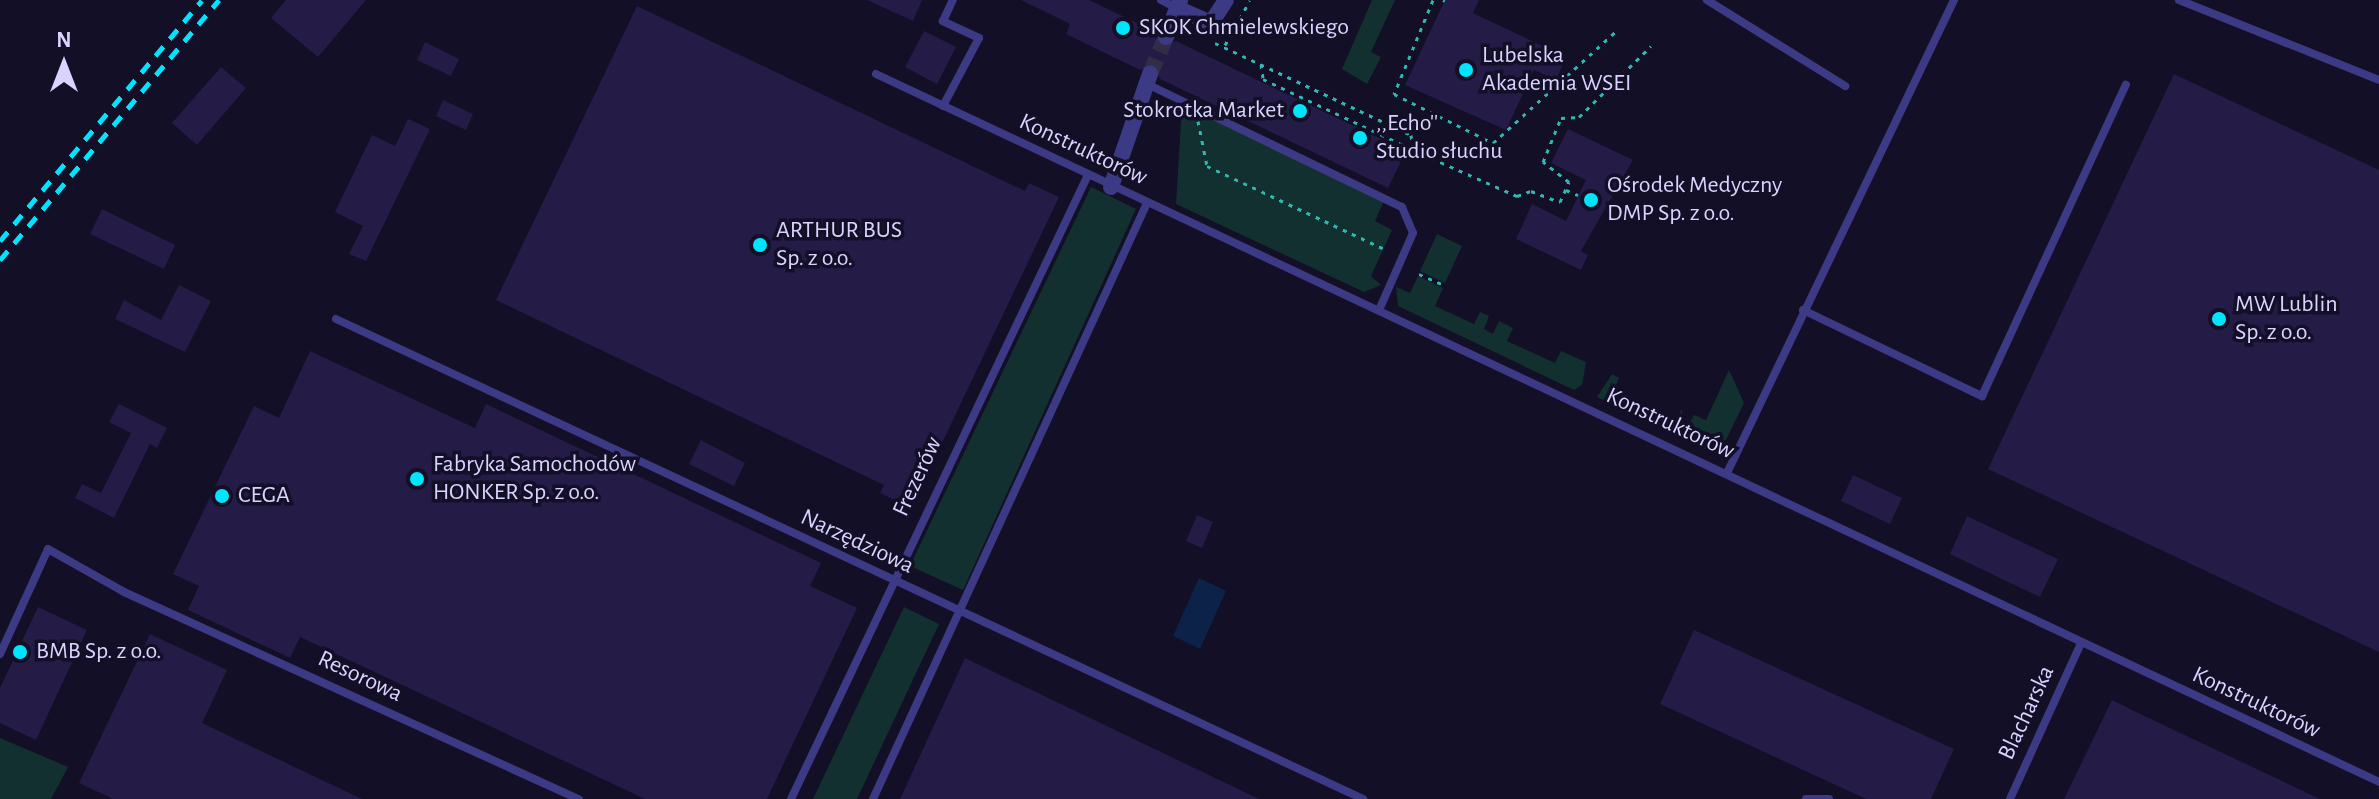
<!DOCTYPE html>
<meta charset="utf-8">
<style>
body{margin:0}
#map{position:relative;width:2379px;height:799px;overflow:hidden;background:#130f26;font-family:"Alegreya Sans",sans-serif}
div>[style]{position:absolute}
.green>*{inset:0;background:#12302f}
.water>*{inset:0;background:#0c2248}
.building>*{inset:0;background:#241b47}
.street-tunnel>*{height:16px;margin-top:-8px;transform-origin:0;background:repeating-linear-gradient(90deg,#312d47 0 16px,transparent 0 24px)}
.path>*{height:3px;margin-top:-1.5px;transform-origin:0;background:repeating-linear-gradient(90deg,#2fb8b0 0 4px,transparent 0 10px)}
.lane>*{height:8px;margin:-4px;padding:0 4px;transform-origin:4px;border-radius:4px;background:#3d3a85}
.street>*{height:16px;margin:-8px;padding:0 8px;transform-origin:8px;border-radius:8px;background:#3d3a85}
.rail>*{height:5px;margin-top:-2.5px;transform-origin:0;background:repeating-linear-gradient(90deg,#00e5ff 0 12px,transparent 0 22px)}
.dots>*{width:22px;height:22px;translate:-50% -50%;box-sizing:border-box;border:4px solid #130f26;border-radius:50%}
span{translate:-50% -50%;white-space:nowrap;text-align:center;line-height:1.15;-webkit-text-stroke:7px #130f26;paint-order:stroke}
.poi-label{font-size:24px;color:#d9d4ff}
.left{translate:0 -50%;text-align:left}
.right{translate:-100% -50%;text-align:right}
.street-label{font-size:24px;color:#d9d4ff}
.north{position:absolute;left:24px;top:24px;width:80px;height:80px;-webkit-text-stroke:6px #130f26;paint-order:stroke;rotate:0deg;font-size:22px;font-weight:700;line-height:32px;text-align:center;color:#d9d4ff}
.north::after{content:'';display:block;margin:auto;width:28px;height:36px;background:#d9d4ff;clip-path:polygon(50% 0,100% 100%,50% 72%,0 100%)}
</style>
<div id="map">
<div class="green">
<div style="clip-path:polygon(1372px 0,1395px 0,1371px 52px,1381px 57px,1367px 84px,1342px 69px)"></div>
<div style="clip-path:polygon(1182px 105px,1384px 201px,1375px 221px,1392px 230px,1371px 276px,1381px 285px,1364px 292px,1176px 204px)"></div>
<div style="clip-path:polygon(1091px 187px,1136px 209px,963px 590px,910px 566px)"></div>
<div style="clip-path:polygon(1437px 234px,1462px 246px,1445px 283px,1420px 271px)"></div>
<div style="clip-path:polygon(1418px 276px,1443px 288px,1435px 306px,1474px 324px,1480px 312px,1489px 316px,1484px 329px,1493px 334px,1499px 321px,1513px 328px,1507px 341px,1555px 363px,1561px 351px,1586px 362px,1582px 385px,1574px 390px,1398px 306px,1396px 287px,1410px 293px)"></div>
<div style="clip-path:polygon(1729px 370px,1744px 403px,1724px 444px,1711px 452px,1597px 397px,1612px 374px,1619px 378px,1613px 392px,1676px 420px,1682px 409px,1682px 423px,1689px 424px,1694px 415px,1706px 420px)"></div>
<div style="clip-path:polygon(904px 607px,939px 624px,857px 799px,813px 799px)"></div>
<div style="clip-path:polygon(0 738px,68px 767px,51px 799px,0 799px)"></div>
</div>
<div class="water">
<div style="clip-path:polygon(1199px 578px,1226px 591px,1200px 649px,1173px 636px)"></div>
</div>
<div class="building">
<div style="clip-path:polygon(286px 0,366px 0,318px 57px,271px 18px)"></div>
<div style="clip-path:polygon(867px 0,922px 0,913px 21px)"></div>
<div style="clip-path:polygon(1021px 0,1089px 0,1156px 32px,1161px 47px,1176px 41px,1406px 151px,1388px 188px,1160px 79px,1154px 64px,1140px 70px,1066px 34px,1070px 24px)"></div>
<div style="clip-path:polygon(1445px 0,1479px 0,1473px 13px,1566px 57px,1556px 80px,1534px 70px,1506px 130px,1405px 85px)"></div>
<div style="clip-path:polygon(637px 6px,1025px 191px,1029px 183px,1059px 197px,911px 508px,880px 493px,884px 485px,496px 300px)"></div>
<div style="clip-path:polygon(924px 31px,956px 47px,937px 84px,905px 67px)"></div>
<div style="clip-path:polygon(425px 42px,459px 59px,451px 76px,417px 60px)"></div>
<div style="clip-path:polygon(221px 67px,246px 88px,197px 145px,172px 123px)"></div>
<div style="clip-path:polygon(2174px 74px,2379px 170px,2379px 652px,1988px 469px)"></div>
<div style="clip-path:polygon(443px 100px,473px 114px,466px 130px,436px 116px)"></div>
<div style="clip-path:polygon(408px 119px,430px 129px,366px 261px,349px 254px,363px 226px,335px 212px,372px 135px,395px 146px)"></div>
<div style="clip-path:polygon(1568px 129px,1633px 160px,1581px 251px,1588px 255px,1581px 270px,1516px 239px,1532px 204px,1566px 221px,1586px 180px,1551px 163px)"></div>
<div style="clip-path:polygon(102px 209px,175px 245px,164px 269px,90px 234px)"></div>
<div style="clip-path:polygon(179px 285px,211px 301px,185px 352px,115px 319px,124px 300px,161px 320px)"></div>
<div style="clip-path:polygon(310px 351px,475px 428px,486px 404px,821px 563px,810px 586px,857px 608px,767px 799px,645px 799px,300px 637px,290px 658px,188px 610px,199px 586px,173px 574px,254px 406px,279px 418px)"></div>
<div style="clip-path:polygon(119px 404px,167px 428px,157px 448px,150px 444px,114px 518px,75px 498px,82px 484px,101px 493px,131px 433px,109px 422px)"></div>
<div style="clip-path:polygon(701px 440px,745px 463px,734px 486px,689px 464px)"></div>
<div style="clip-path:polygon(1853px 475px,1902px 498px,1890px 524px,1841px 501px)"></div>
<div style="clip-path:polygon(1197px 515px,1213px 522px,1202px 548px,1186px 541px)"></div>
<div style="clip-path:polygon(1967px 516px,2058px 559px,2040px 597px,1950px 554px)"></div>
<div style="clip-path:polygon(38px 607px,87px 630px,36px 740px,0 723px,0 688px)"></div>
<div style="clip-path:polygon(1694px 630px,1954px 749px,1931px 799px,1866px 799px,1660px 704px)"></div>
<div style="clip-path:polygon(150px 634px,227px 670px,202px 723px,362px 799px,113px 799px,79px 783px)"></div>
<div style="clip-path:polygon(965px 658px,1259px 799px,900px 799px)"></div>
<div style="clip-path:polygon(2112px 700px,2136px 712px,2320px 799px,2064px 799px)"></div>
</div>
<div class="street-tunnel">
<div style="left:1150px;top:74px;width:40px;rotate:-66.6deg"></div>
</div>
<div class="path">
<div style="left:1433px;top:0;width:102px;rotate:112.5deg"></div>
<div style="left:1394px;top:94px;width:110px;rotate:26.3deg"></div>
<div style="left:1493px;top:143px;width:166px;rotate:-42.3deg"></div>
<div style="left:1443px;top:0;width:2px;rotate:27deg"></div>
<div style="left:1215px;top:43px;width:217px;rotate:25.1deg"></div>
<div style="left:1411px;top:135px;width:15px;rotate:82deg"></div>
<div style="left:1413px;top:150px;width:114px;rotate:23.9deg"></div>
<div style="left:1517px;top:196px;width:15px;rotate:-20deg"></div>
<div style="left:1531px;top:191px;width:31px;rotate:21deg"></div>
<div style="left:1560px;top:202px;width:22px;rotate:-66deg"></div>
<div style="left:1569px;top:182px;width:33px;rotate:-142deg"></div>
<div style="left:1543px;top:162px;width:48px;rotate:-67.8deg"></div>
<div style="left:1561px;top:118px;width:18px;rotate:-3deg"></div>
<div style="left:1579px;top:117px;width:101px;rotate:-44.6deg"></div>
<div style="left:1225px;top:45px;width:51px;rotate:-60.9deg"></div>
<div style="left:1261px;top:64px;width:15px;rotate:82deg"></div>
<div style="left:1263px;top:79px;width:165px;rotate:25.2deg"></div>
<div style="left:1198px;top:121px;width:46px;rotate:78.7deg"></div>
<div style="left:1207px;top:166px;width:195px;rotate:25.1deg"></div>
<div style="left:1566px;top:190px;width:13px;rotate:23deg"></div>
<div style="left:1419px;top:274px;width:27px;rotate:24deg"></div>
</div>
<div class="lane">
<div style="left:1161px;top:0;width:18px;rotate:27deg"></div>
<div style="left:1707px;top:0;width:163px;rotate:31.9deg"></div>
<div style="left:2179px;top:0;width:215px;rotate:21.8deg"></div>
<div style="left:876px;top:74px;width:1661px;rotate:25.22deg"></div>
<div style="left:1147px;top:84px;width:283px;rotate:25.8deg"></div>
<div style="left:1402px;top:207px;width:28px;rotate:67deg"></div>
<div style="left:1413px;top:233px;width:84px;rotate:113.8deg"></div>
<div style="left:943px;top:106px;width:77px;rotate:-62.1deg"></div>
<div style="left:979px;top:38px;width:40px;rotate:-155deg"></div>
<div style="left:943px;top:21px;width:23px;rotate:-65deg"></div>
<div style="left:1803px;top:310px;width:199px;rotate:25.7deg"></div>
<div style="left:1982px;top:396px;width:343px;rotate:-65.2deg"></div>
<div style="left:336px;top:319px;width:1134px;rotate:25.05deg"></div>
<div style="left:1727px;top:473px;width:525px;rotate:-64.36deg"></div>
<div style="left:0;top:654px;width:115px;rotate:-65.4deg"></div>
<div style="left:48px;top:549px;width:87px;rotate:29.5deg"></div>
<div style="left:124px;top:592px;width:500px;rotate:24.5deg"></div>
<div style="left:791px;top:799px;width:691px;rotate:-64.55deg"></div>
<div style="left:873px;top:799px;width:656px;rotate:-65.31deg"></div>
<div style="left:1806px;top:799px;width:23px"></div>
<div style="left:2010px;top:799px;width:171px;rotate:-65.5deg"></div>
</div>
<div class="street">
<div style="left:1177px;top:8px;width:37px;rotate:24deg"></div>
<div style="left:1211px;top:23px;width:27px;rotate:-57deg"></div>
<div style="left:1166px;top:37px;width:39px;rotate:-69deg"></div>
<div style="left:1111px;top:187px;width:120px;rotate:-71deg"></div>
</div>
<div class="rail">
<div style="left:0;top:241px;width:314px;rotate:-50deg"></div>
<div style="left:0;top:260px;width:340px;rotate:-49.9deg"></div>
</div>
<div class="dots">
<div style="left:1123px;top:28px;background:#00e5ff"></div>
<div style="left:1466px;top:70px;background:#00e5ff"></div>
<div style="left:1300px;top:111px;background:#00e5ff"></div>
<div style="left:1360px;top:138px;background:#00e5ff"></div>
<div style="left:1591px;top:200px;background:#00e5ff"></div>
<div style="left:760px;top:245px;background:#00e5ff"></div>
<div style="left:2219px;top:319px;background:#00e5ff"></div>
<div style="left:417px;top:479px;background:#00e5ff"></div>
<div style="left:222px;top:496px;background:#00e5ff"></div>
<div style="left:20px;top:652px;background:#00e5ff"></div>
</div>
<div class="poi-label">
<span class="left" style="left:1139px;top:28px">SKOK Chmielewskiego</span>
<span class="left" style="left:1482px;top:70px">Lubelska<br>Akademia WSEI</span>
<span class="right" style="left:1284px;top:111px">Stokrotka Market</span>
<span class="left" style="left:1376px;top:138px">,,Echo''<br>Studio słuchu</span>
<span class="left" style="left:1607px;top:200px">Ośrodek Medyczny<br>DMP Sp. z o.o.</span>
<span class="left" style="left:776px;top:245px">ARTHUR BUS<br>Sp. z o.o.</span>
<span class="left" style="left:2235px;top:319px">MW Lublin<br>Sp. z o.o.</span>
<span class="left" style="left:433px;top:479px">Fabryka Samochodów<br>HONKER Sp. z o.o.</span>
<span class="left" style="left:238px;top:496px">CEGA</span>
<span class="left" style="left:36px;top:652px">BMB Sp. z o.o.</span>
</div>
<div class="street-label">
<span style="left:1083px;top:150px;rotate:25deg">Konstruktorów</span>
<span style="left:1670px;top:424px;rotate:25deg">Konstruktorów</span>
<span style="left:918px;top:477px;rotate:-65deg">Frezerów</span>
<span style="left:857px;top:542px;rotate:25deg">Narzędziowa</span>
<span style="left:360px;top:677px;rotate:25deg">Resorowa</span>
<span style="left:2256px;top:703px;rotate:25deg">Konstruktorów</span>
<span style="left:2027px;top:713px;rotate:-65deg">Blacharska</span>
</div>
<div class="north">N</div>
</div>
